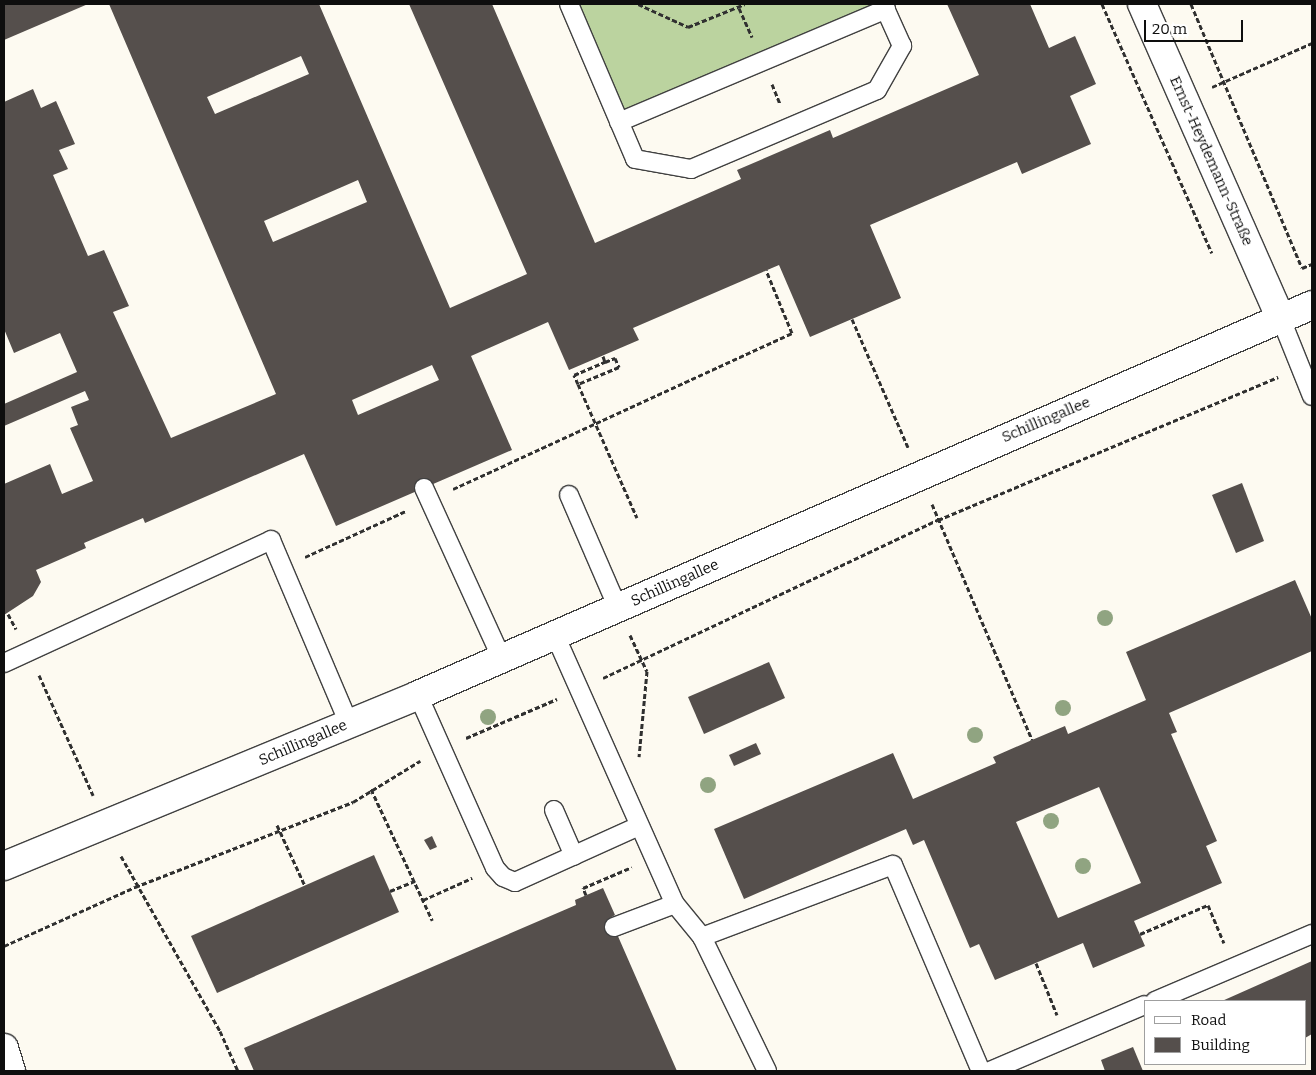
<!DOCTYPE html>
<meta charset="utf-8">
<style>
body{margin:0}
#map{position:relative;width:1316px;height:1075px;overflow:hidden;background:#fdfaf1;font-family:Bitter,serif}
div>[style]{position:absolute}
.forest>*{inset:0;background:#bbd39f}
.building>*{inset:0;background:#554f4c}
.path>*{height:3px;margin-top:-1.5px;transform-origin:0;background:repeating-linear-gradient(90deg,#303030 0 5px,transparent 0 7.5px)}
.roads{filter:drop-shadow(1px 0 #414141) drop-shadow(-1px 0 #414141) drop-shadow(0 1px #414141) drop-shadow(0 -1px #414141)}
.service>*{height:18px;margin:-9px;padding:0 9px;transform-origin:9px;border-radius:9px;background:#fff}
.minor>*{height:28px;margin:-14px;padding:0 14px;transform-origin:14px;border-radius:14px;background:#fff}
.tertiary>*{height:28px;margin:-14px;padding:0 14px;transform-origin:14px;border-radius:14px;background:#fff}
.trees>*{width:16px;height:16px;margin:-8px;border-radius:50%;background:#90a481}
span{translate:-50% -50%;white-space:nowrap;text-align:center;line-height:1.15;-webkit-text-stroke:5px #fff;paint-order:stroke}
.street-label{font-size:15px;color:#0e0e0e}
.frame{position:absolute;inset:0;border:5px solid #0e0e0e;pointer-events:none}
.legend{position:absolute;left:1144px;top:1000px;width:162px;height:65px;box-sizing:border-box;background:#fff;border:1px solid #9f9f9f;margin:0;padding:6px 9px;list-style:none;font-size:15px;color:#0e0e0e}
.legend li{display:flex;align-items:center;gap:10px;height:25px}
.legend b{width:25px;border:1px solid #9f9f9f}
.scale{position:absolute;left:1144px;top:20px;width:99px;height:22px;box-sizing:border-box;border:2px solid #0e0e0e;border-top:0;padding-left:6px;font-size:15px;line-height:18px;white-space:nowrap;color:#0e0e0e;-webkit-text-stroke:4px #fff;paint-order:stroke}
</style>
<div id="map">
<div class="forest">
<div style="clip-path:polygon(569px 4px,883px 4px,619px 122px)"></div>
</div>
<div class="building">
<div style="clip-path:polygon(4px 4px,88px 4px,4px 40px)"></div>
<div style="clip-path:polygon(evenodd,109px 4px,319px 4px,450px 308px,527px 274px,409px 4px,492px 4px,595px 243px,741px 179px,737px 170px,830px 130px,833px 138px,979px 75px,947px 4px,1030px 4px,1049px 48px,1075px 36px,1096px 84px,1070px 96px,1091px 144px,1022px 174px,1017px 162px,870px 225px,901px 298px,810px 337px,779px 265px,633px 328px,639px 340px,569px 370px,548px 322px,471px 356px,512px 450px,336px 526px,304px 454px,145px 523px,143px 518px,84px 543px,86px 548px,36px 570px,41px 582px,33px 596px,4px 615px,4px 484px,50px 464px,62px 494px,93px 481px,70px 428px,78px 425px,71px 407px,89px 400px,85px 391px,4px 426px,4px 404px,77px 372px,60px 333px,14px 353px,4px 329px,4px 102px,33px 89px,41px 108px,56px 101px,75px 144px,59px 150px,68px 169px,53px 175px,88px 256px,104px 250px,129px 306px,113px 312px,171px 438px,276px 394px,109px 4px,301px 56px,309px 74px,215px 114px,207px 97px,301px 56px,109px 4px,358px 180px,367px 202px,273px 242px,264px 221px,358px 180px,109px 4px,432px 365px,439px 380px,358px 415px,352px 400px,432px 365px)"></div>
<div style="clip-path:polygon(1242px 483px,1264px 541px,1236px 553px,1212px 495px)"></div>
<div style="clip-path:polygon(evenodd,1295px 580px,1312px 619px,1312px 651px,1169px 713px,1177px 732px,1171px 734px,1217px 841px,1206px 846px,1222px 883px,1134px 921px,1145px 946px,1093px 968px,1083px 943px,995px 980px,979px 944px,970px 948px,924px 840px,913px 845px,906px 829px,744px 899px,714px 829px,893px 753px,913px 799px,996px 763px,993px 757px,1032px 740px,1065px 726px,1068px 734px,1146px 700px,1126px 652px,1295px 580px,1099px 787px,1141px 883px,1058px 918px,1016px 822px,1099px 787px)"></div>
<div style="clip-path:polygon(769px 662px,785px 698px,704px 734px,688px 697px)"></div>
<div style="clip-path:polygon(756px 743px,761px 754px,734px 766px,729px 755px)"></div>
<div style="clip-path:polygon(432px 836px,437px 847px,430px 850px,424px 840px)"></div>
<div style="clip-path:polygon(374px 855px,399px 912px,217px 993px,191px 936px)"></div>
<div style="clip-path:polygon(603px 888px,615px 915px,610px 918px,677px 1071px,254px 1071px,244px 1048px,576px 905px,575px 900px)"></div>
<div style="clip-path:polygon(1312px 961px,1312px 1034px,1305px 1038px,1305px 1001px,1222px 1001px)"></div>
<div style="clip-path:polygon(1133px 1047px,1143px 1071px,1105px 1071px,1101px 1060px)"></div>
</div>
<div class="path">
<div style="left:638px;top:4px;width:55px;rotate:24.7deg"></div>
<div style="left:688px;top:27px;width:61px;rotate:-22deg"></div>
<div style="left:1102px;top:4px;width:272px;rotate:66.2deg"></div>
<div style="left:1191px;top:4px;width:286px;rotate:67.2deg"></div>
<div style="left:1302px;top:268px;width:11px;rotate:-22deg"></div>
<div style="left:739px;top:8px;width:32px;rotate:66deg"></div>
<div style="left:772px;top:84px;width:22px;rotate:68deg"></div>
<div style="left:1212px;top:87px;width:109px;rotate:-23.7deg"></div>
<div style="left:852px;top:319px;width:140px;rotate:66.4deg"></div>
<div style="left:603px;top:356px;width:6px;rotate:72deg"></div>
<div style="left:605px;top:362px;width:11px;rotate:-22deg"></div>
<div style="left:615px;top:358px;width:10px;rotate:66deg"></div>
<div style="left:619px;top:367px;width:44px;rotate:157.5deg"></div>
<div style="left:578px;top:384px;width:146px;rotate:66.2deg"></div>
<div style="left:578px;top:384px;width:10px;rotate:-114deg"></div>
<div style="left:574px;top:375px;width:34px;rotate:-23deg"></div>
<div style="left:453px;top:489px;width:373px;rotate:-24.7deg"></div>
<div style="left:792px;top:333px;width:68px;rotate:-112.4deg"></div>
<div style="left:932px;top:504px;width:256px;rotate:67deg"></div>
<div style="left:305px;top:557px;width:111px;rotate:-24.5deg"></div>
<div style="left:8px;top:614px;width:17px;rotate:62deg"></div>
<div style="left:630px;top:635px;width:40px;rotate:65deg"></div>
<div style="left:647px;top:671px;width:86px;rotate:95.3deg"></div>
<div style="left:39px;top:675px;width:132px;rotate:65.8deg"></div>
<div style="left:603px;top:678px;width:370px;rotate:-25.3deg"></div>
<div style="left:938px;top:520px;width:369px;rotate:-22.8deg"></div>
<div style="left:466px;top:738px;width:99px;rotate:-23.2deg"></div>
<div style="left:371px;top:789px;width:145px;rotate:65deg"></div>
<div style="left:277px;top:825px;width:67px;rotate:65.3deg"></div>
<div style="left:121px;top:856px;width:201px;rotate:60.5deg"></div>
<div style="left:220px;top:1031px;width:44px;rotate:65.8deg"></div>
<div style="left:390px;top:891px;width:27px;rotate:-22deg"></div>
<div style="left:586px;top:895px;width:8px;rotate:-113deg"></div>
<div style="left:583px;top:888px;width:53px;rotate:-23.2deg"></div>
<div style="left:423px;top:900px;width:54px;rotate:-24.2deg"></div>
<div style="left:1140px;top:934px;width:74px;rotate:-23.1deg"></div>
<div style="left:1208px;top:905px;width:41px;rotate:67.2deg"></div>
<div style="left:4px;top:946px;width:144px;rotate:-24.2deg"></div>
<div style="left:135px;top:887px;width:234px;rotate:-21.3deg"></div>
<div style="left:353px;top:802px;width:79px;rotate:-31.5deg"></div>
<div style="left:1036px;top:963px;width:56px;rotate:68deg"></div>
</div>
<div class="roads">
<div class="service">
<div style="left:569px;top:4px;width:168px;rotate:66.9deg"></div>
<div style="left:635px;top:159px;width:57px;rotate:10.1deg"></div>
<div style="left:691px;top:169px;width:202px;rotate:-23deg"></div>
<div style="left:877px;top:90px;width:51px;rotate:-60.4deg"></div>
<div style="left:902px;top:46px;width:46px;rotate:-114.3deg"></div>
<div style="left:619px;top:122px;width:290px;rotate:-22.9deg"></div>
<div style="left:1281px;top:319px;width:83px;rotate:68.1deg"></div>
<div style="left:424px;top:488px;width:188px;rotate:65.5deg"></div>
<div style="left:569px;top:495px;width:123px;rotate:66.6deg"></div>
<div style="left:555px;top:635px;width:295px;rotate:66deg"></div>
<div style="left:675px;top:904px;width:43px;rotate:50.7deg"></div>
<div style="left:702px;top:937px;width:149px;rotate:64.1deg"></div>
<div style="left:4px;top:663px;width:294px;rotate:-24.7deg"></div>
<div style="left:271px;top:540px;width:200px;rotate:67deg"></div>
<div style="left:418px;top:695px;width:189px;rotate:66deg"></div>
<div style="left:495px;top:868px;width:12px;rotate:48deg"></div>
<div style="left:503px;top:877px;width:13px;rotate:23deg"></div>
<div style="left:515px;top:882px;width:136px;rotate:-24.3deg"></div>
<div style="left:554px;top:810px;width:50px;rotate:66.5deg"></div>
<div style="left:614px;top:927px;width:65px;rotate:-20.7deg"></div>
<div style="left:702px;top:937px;width:204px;rotate:-20.7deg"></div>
<div style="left:893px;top:865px;width:224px;rotate:66.9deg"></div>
<div style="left:1155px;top:1001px;width:171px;rotate:-23.1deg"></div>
<div style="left:990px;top:1071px;width:168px;rotate:-23.1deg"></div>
</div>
<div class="minor">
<div style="left:1142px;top:4px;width:344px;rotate:66.2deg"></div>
<div style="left:4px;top:866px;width:448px;rotate:-22.4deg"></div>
<div style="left:418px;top:695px;width:975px;rotate:-23.57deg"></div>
</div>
<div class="tertiary">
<div style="left:4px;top:1048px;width:24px;rotate:73deg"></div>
</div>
</div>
<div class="trees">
<div style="left:1105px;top:618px"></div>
<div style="left:1063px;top:708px"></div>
<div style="left:488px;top:717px"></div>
<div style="left:975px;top:735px"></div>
<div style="left:708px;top:785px"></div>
<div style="left:1051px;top:821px"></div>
<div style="left:1083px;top:866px"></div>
</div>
<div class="street-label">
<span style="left:1211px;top:161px;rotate:66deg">Ernst-Heydemann-Straße</span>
<span style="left:1046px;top:420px;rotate:-23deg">Schillingallee</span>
<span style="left:675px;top:583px;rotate:-24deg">Schillingallee</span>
<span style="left:303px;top:743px;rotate:-23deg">Schillingallee</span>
</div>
<div class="frame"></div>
<ul class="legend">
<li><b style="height:6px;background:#fff"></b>Road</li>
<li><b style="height:14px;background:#554f4c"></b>Building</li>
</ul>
<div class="scale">20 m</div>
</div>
